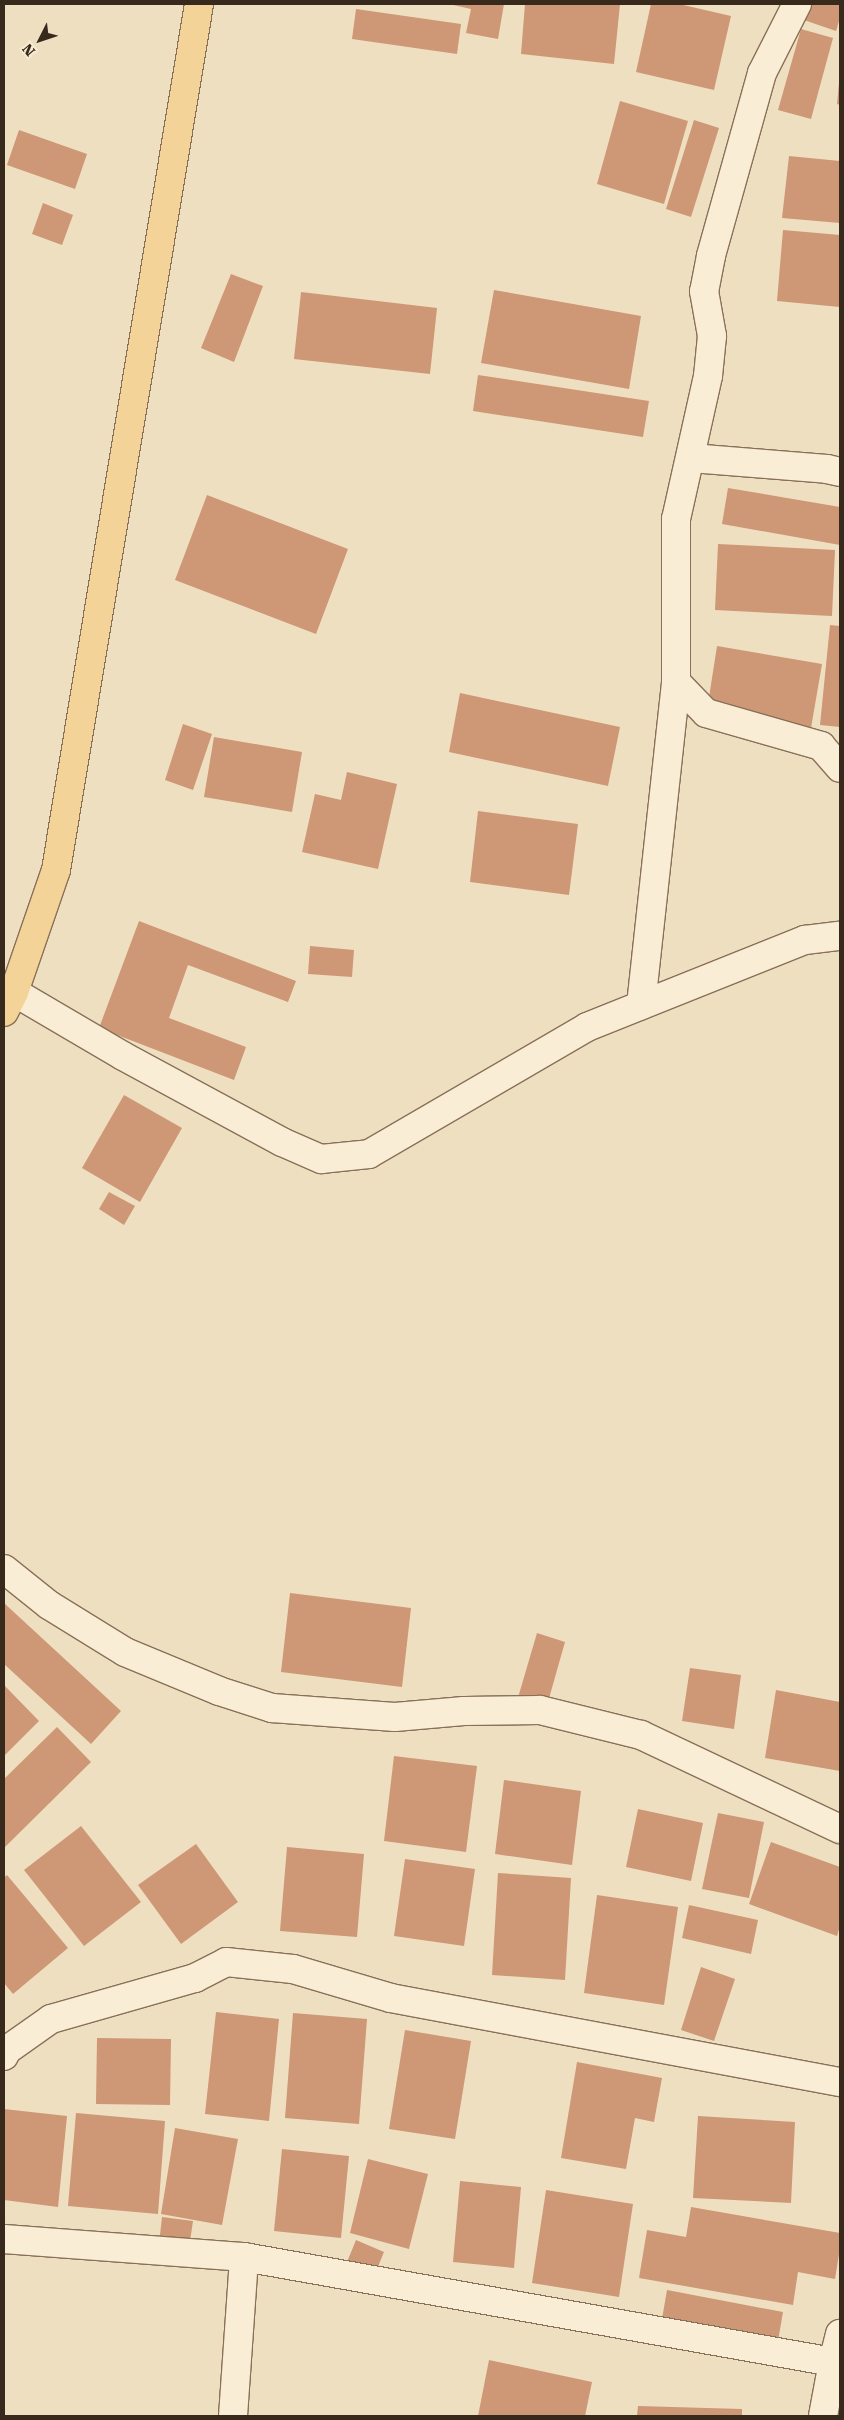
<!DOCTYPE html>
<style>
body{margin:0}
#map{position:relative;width:844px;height:2420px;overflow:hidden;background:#efdfc1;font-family:"Roboto Serif",serif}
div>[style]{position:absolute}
.building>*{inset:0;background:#ce9776}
.roads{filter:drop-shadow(1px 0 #897058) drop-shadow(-1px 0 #897058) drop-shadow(0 1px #897058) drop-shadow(0 -1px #897058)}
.minor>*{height:28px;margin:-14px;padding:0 14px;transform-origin:14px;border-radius:14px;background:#faedd5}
.primary>*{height:28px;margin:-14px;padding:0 14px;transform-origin:14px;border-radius:14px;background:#f4d398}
span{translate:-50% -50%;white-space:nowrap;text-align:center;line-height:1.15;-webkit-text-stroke:5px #f6ead1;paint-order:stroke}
.frame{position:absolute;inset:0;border:5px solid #38291d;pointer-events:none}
.north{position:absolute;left:15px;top:15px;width:50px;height:50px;-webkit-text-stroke:4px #f6ead1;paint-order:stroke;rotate:229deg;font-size:14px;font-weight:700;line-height:20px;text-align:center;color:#38291d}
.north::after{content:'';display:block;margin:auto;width:18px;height:22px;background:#38291d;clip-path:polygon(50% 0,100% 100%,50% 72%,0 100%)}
</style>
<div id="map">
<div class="building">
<div style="clip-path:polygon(449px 4px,504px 4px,498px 39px,466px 33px,471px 9px)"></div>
<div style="clip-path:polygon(525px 4px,620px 4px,614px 64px,521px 54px)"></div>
<div style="clip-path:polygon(651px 4px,679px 4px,731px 16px,714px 90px,636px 72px)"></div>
<div style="clip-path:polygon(806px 4px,840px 4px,840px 18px,836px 31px,801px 19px)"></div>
<div style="clip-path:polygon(356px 9px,461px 24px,457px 54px,352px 39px)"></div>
<div style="clip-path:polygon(801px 29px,833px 38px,811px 119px,778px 110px)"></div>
<div style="clip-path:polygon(839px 83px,840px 83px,840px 105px,837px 104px)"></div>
<div style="clip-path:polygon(620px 101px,688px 121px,664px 204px,597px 184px)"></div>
<div style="clip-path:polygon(694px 120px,719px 128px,691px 217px,666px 209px)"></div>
<div style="clip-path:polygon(19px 130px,87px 154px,75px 189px,7px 165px)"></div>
<div style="clip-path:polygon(789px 156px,840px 161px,840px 223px,782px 218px)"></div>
<div style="clip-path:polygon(43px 203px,73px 215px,62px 245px,32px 234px)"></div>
<div style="clip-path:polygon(783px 230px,840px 235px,840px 307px,777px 301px)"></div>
<div style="clip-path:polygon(231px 274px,263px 286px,234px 362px,201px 348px)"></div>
<div style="clip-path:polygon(494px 290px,641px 316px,629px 389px,481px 363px)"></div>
<div style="clip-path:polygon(301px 292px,437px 308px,430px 374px,294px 359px)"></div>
<div style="clip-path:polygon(478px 375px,649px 401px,643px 437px,473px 411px)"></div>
<div style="clip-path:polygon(728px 488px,840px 507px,840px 545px,722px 524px)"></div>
<div style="clip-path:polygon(207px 495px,348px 549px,316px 634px,175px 580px)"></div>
<div style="clip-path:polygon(718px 544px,835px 550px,832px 616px,715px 610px)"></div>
<div style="clip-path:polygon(830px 625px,840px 626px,840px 727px,820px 725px)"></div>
<div style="clip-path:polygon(717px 646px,822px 664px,811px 728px,707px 710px)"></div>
<div style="clip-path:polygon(460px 693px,620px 727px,608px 786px,449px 752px)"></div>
<div style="clip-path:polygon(183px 724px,212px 734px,193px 790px,165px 780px)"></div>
<div style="clip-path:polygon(214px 737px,302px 752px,292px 812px,204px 797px)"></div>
<div style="clip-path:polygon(347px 772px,397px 784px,378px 869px,302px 852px,315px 794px,341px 800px)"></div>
<div style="clip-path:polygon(478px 811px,578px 824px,569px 895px,470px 882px)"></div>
<div style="clip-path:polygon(139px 921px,296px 981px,288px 1002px,188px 965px,169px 1018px,246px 1047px,234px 1080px,99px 1028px)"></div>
<div style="clip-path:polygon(310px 946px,354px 950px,352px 977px,308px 974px)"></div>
<div style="clip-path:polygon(124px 1095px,182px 1128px,140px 1202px,82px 1168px)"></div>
<div style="clip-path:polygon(109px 1192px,135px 1206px,124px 1225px,99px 1209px)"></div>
<div style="clip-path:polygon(290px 1593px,411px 1608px,402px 1687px,281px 1672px)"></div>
<div style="clip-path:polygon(4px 1603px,121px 1711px,91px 1744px,4px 1664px)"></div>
<div style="clip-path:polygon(537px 1633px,565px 1642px,546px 1709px,517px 1701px)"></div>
<div style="clip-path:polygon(690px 1668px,741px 1675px,734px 1729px,682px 1721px)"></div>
<div style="clip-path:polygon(4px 1685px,39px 1721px,4px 1756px)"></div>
<div style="clip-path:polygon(776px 1690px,840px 1702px,840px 1771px,765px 1758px)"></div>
<div style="clip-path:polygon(57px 1727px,91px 1762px,4px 1848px,4px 1779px)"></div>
<div style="clip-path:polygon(394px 1756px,477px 1766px,466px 1852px,384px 1841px)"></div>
<div style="clip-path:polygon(504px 1780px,581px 1791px,572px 1865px,495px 1854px)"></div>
<div style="clip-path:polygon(638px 1809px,703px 1823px,691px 1881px,626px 1867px)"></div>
<div style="clip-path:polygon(718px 1813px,764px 1822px,749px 1898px,702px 1889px)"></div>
<div style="clip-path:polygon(81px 1826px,141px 1902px,84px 1946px,24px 1870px)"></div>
<div style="clip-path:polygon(771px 1842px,840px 1867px,840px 1926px,837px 1936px,749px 1904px)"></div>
<div style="clip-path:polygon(196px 1844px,238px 1902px,181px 1944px,138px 1885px)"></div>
<div style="clip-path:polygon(287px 1847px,364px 1854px,357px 1937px,280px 1931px)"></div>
<div style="clip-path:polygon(405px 1859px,475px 1869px,464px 1946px,394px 1936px)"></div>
<div style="clip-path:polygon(498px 1873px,571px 1878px,565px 1980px,492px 1975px)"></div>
<div style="clip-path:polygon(7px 1875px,68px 1948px,13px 1994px,4px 1983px,4px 1878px)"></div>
<div style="clip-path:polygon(597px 1895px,678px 1907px,664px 2005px,584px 1993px)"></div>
<div style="clip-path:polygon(689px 1905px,758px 1920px,751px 1954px,682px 1938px)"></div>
<div style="clip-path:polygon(701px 1967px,735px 1979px,714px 2041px,681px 2030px)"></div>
<div style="clip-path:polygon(216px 2012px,279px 2019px,269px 2121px,205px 2114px)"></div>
<div style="clip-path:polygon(293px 2013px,367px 2019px,359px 2124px,285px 2118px)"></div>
<div style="clip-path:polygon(405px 2030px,471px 2041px,455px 2139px,389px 2129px)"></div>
<div style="clip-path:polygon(97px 2038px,171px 2039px,170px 2105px,96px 2104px)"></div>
<div style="clip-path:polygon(577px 2062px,662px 2078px,654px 2122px,635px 2118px,626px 2169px,561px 2158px)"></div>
<div style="clip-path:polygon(4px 2109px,67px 2116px,58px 2207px,4px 2200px)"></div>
<div style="clip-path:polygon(76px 2113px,165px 2121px,158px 2214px,68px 2206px)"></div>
<div style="clip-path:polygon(698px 2116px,795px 2122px,791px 2203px,693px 2198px)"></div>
<div style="clip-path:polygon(175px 2128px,238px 2139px,222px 2225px,161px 2214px)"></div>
<div style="clip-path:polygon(282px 2149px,349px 2156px,341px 2238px,274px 2231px)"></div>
<div style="clip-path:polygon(368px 2159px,428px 2174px,409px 2249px,350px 2233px)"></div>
<div style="clip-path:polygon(460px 2181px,521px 2187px,514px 2268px,453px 2262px)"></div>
<div style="clip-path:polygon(546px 2190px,633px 2204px,619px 2297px,532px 2283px)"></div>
<div style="clip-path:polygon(691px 2207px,840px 2233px,840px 2248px,835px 2279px,798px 2272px,793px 2305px,639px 2278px,647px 2230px,686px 2237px)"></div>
<div style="clip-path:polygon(162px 2217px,193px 2221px,189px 2248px,159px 2244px)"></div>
<div style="clip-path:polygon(356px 2240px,384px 2252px,375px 2274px,347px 2262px)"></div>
<div style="clip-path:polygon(667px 2290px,783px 2312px,778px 2341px,662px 2319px)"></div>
<div style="clip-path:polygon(489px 2360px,592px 2382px,585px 2416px,478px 2416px)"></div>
<div style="clip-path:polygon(638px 2406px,742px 2409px,742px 2416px,637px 2416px)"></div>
</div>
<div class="roads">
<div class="minor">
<div style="left:797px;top:4px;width:77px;rotate:116.9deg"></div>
<div style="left:762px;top:73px;width:190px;rotate:105.6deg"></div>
<div style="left:711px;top:256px;width:36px;rotate:101deg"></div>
<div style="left:704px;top:291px;width:46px;rotate:79.9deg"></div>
<div style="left:712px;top:336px;width:40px;rotate:95.7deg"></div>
<div style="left:708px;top:376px;width:147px;rotate:102.6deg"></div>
<div style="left:676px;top:519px;width:163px;rotate:90deg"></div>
<div style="left:676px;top:682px;width:43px;rotate:45.9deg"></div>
<div style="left:706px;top:713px;width:120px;rotate:16deg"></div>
<div style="left:821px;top:746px;width:29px;rotate:49deg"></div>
<div style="left:691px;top:458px;width:136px;rotate:4.6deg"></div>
<div style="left:827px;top:469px;width:13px;rotate:13deg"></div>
<div style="left:14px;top:992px;width:126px;rotate:30.4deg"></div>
<div style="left:123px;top:1056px;width:181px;rotate:28.4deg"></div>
<div style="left:282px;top:1142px;width:43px;rotate:23.6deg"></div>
<div style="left:321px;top:1159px;width:48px;rotate:-5.9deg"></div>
<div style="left:369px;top:1154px;width:252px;rotate:-30.2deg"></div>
<div style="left:587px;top:1027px;width:235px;rotate:-21.8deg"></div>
<div style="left:805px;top:940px;width:35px;rotate:-7deg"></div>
<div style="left:641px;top:1005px;width:325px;rotate:-83.8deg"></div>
<div style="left:4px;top:1569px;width:58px;rotate:38.7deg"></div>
<div style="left:49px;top:1605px;width:89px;rotate:31.7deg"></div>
<div style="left:125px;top:1652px;width:102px;rotate:22.5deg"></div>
<div style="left:219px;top:1691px;width:56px;rotate:17.8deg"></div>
<div style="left:272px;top:1708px;width:123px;rotate:4.2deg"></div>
<div style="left:395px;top:1717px;width:69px;rotate:-5deg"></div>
<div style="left:464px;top:1711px;width:76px;rotate:-0.8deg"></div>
<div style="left:540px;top:1710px;width:104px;rotate:13.9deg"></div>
<div style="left:641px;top:1735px;width:220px;rotate:25.3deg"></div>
<div style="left:4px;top:2056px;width:7px;rotate:-63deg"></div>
<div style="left:7px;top:2050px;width:54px;rotate:-35.2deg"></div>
<div style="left:51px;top:2019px;width:150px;rotate:-15.9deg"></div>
<div style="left:195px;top:1978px;width:35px;rotate:-27deg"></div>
<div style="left:226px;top:1962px;width:67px;rotate:6deg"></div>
<div style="left:293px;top:1969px;width:102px;rotate:16.5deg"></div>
<div style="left:391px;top:1998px;width:457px;rotate:10.6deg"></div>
<div style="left:4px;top:2239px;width:241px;rotate:4.3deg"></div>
<div style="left:244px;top:2257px;width:598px;rotate:10.11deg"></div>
<div style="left:833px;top:2362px;width:55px;rotate:100.5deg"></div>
<div style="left:833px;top:2362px;width:29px;rotate:-76deg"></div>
<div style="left:233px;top:2416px;width:159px;rotate:-86deg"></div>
</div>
<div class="primary">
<div style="left:4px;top:1012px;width:22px;rotate:-63deg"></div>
<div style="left:14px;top:992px;width:129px;rotate:-71deg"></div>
<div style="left:56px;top:870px;width:878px;rotate:-80.62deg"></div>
</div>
</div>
<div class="frame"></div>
<div class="north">N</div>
</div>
